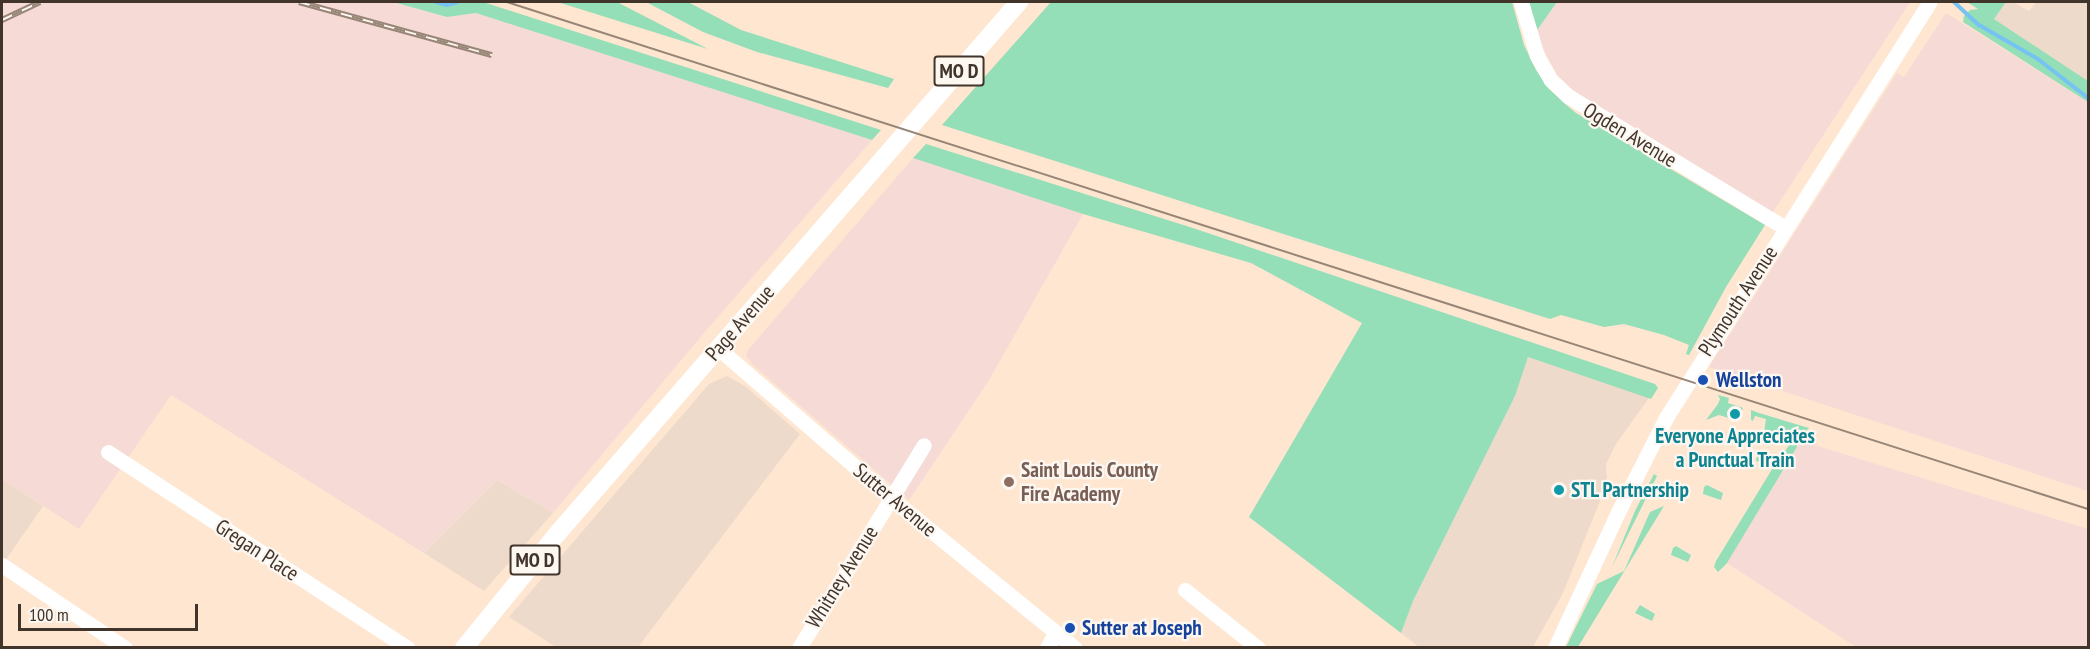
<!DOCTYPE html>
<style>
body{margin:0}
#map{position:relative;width:2090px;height:649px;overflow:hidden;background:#ffe6d1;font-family:"PT Sans Narrow",sans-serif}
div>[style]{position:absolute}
.commercial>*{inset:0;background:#eddacb}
.industrial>*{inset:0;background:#f5dad6}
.green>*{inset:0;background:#94deb8}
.stream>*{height:4px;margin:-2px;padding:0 2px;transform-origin:2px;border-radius:2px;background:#75c3f2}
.minor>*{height:15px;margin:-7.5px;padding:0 7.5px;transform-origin:7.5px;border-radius:7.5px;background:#fff}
.major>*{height:18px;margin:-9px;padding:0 9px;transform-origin:9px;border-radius:9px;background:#fff}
.tram>*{height:1.5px;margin:-0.75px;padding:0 0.75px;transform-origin:0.75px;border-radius:0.75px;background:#978576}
.rail>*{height:6px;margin-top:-3px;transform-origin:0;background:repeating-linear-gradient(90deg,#fdf7f2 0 11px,#978576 0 22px);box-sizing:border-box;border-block:2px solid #978576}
.dots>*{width:16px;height:16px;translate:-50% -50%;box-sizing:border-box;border:3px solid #fdf7f2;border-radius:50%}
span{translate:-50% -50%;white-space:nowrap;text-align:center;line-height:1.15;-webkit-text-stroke:4.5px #fdf7f2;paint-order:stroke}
.shield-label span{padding:2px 4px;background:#fdf7f2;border:2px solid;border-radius:4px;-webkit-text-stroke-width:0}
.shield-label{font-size:20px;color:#41352b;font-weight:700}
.street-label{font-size:21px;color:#41352b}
.transit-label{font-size:21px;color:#164399;font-weight:700}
.left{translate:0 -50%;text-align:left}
.culture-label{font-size:21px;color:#0d838f;font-weight:700}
.education-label{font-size:21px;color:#785e54;font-weight:700}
.frame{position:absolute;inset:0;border:3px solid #41352b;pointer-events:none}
.scale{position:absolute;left:18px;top:604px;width:180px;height:27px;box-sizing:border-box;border:3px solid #41352b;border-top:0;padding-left:8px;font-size:18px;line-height:21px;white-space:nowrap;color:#41352b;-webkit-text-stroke:4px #fdf7f2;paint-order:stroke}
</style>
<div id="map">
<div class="commercial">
<div style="clip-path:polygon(2006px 2px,2013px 2px,2029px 11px,2036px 2px,2088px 2px,2088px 81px,1994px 19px)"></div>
<div style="clip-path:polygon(1528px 357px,1649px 398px,1616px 444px,1606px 464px,1607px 482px,1604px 491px,1563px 593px,1533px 647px,1419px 647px,1401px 633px,1413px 601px,1515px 396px)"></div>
<div style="clip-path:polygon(727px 376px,745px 386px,800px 434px,638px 647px,556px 647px,509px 617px,709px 384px)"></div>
<div style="clip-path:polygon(2px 479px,43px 506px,5px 561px,2px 558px)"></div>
<div style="clip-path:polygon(497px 480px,553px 513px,484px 591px,424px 553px)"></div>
</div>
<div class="industrial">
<div style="clip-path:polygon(2px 2px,393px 2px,447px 17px,476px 13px,872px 140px,709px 327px,553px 513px,497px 480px,424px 553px,171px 395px,79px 529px,2px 479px)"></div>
<div style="clip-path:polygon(1557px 2px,1910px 2px,1773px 212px,1592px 106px,1572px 91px,1557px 75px,1535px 33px)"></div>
<div style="clip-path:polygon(1946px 13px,2088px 102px,2088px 491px,1709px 367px,1897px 73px,1904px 77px)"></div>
<div style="clip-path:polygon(913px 158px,1083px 214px,989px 380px,909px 500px,752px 364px,746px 355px,748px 350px)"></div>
<div style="clip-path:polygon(1801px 441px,2088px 529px,2088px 647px,1856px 647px,1727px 563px)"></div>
</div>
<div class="green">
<div style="clip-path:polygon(393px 2px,483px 2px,881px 130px,872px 140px,476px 13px,447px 17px)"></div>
<div style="clip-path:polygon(557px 2px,617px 2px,708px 49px,567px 5px)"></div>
<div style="clip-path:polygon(646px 2px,688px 2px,741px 30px,894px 79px,888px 88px,757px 52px,703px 32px)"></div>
<div style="clip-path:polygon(1051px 2px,1512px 2px,1524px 45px,1536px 70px,1549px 89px,1564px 103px,1576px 113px,1765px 225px,1726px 287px,1689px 355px,1686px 354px,1689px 345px,1664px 335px,1624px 324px,1604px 327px,1561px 315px,1550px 319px,942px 125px)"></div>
<div style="clip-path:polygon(1529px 2px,1557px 2px,1535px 33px,1531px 9px)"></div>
<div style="clip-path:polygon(1967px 2px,2006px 2px,1994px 19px,2088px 81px,2088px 102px,1963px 22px,1964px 16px,1970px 10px,1978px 9px)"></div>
<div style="clip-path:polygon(926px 144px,1196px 229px,1655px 384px,1658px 388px,1651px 399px,1528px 357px,1515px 396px,1413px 601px,1401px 633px,1249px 517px,1362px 323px,1251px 263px,1083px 214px,913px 158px)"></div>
<div style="clip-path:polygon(1718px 395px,1729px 398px,1728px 403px,1743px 408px,1738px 421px,1719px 415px,1706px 420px,1718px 404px,1720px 399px)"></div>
<div style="clip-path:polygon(1751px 410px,1759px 413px,1809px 428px,1801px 436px,1788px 440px,1764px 433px,1766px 419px,1755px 416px,1753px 421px,1751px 420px)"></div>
<div style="clip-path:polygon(1792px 441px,1797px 443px,1797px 447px,1727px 563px,1718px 572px,1714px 567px,1716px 561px,1774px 466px,1756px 461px,1757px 456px,1778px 461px)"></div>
<div style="clip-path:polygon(1654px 474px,1657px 476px,1612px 567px,1635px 511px)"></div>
<div style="clip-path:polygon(1707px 485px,1723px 493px,1721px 500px,1703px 494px,1704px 487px)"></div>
<div style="clip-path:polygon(1664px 506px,1578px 647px,1566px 647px,1597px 584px,1624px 571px,1650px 512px)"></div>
<div style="clip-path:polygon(1676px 546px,1691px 555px,1688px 562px,1671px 555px,1673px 548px)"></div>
<div style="clip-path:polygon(1640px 605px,1655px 614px,1652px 621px,1635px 613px)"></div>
</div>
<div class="stream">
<div style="left:436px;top:2px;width:11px;rotate:15deg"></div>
<div style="left:447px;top:5px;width:11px;rotate:-15deg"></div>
<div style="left:1954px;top:2px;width:34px;rotate:43deg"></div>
<div style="left:1979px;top:25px;width:68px;rotate:30deg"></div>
<div style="left:2038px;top:59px;width:63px;rotate:38deg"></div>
</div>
<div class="minor">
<div style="left:1521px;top:2px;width:56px;rotate:73.5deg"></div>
<div style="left:1537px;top:56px;width:28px;rotate:60deg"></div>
<div style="left:1551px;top:80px;width:23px;rotate:43deg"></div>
<div style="left:1568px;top:96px;width:254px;rotate:31.3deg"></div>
<div style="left:718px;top:348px;width:229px;rotate:40.9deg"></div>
<div style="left:891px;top:498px;width:237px;rotate:39.2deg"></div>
<div style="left:108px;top:452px;width:358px;rotate:33.2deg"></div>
<div style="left:2px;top:565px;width:148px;rotate:34deg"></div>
<div style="left:1185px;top:590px;width:93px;rotate:38.5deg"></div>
<div style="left:799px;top:648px;width:238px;rotate:-58.4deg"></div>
<div style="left:1047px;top:648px;width:18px;rotate:-61deg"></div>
<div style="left:1555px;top:648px;width:150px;rotate:-65.1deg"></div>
<div style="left:1618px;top:512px;width:108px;rotate:-63deg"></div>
<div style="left:1667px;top:416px;width:490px;rotate:-57.6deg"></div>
</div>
<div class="major">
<div style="left:464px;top:648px;width:147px;rotate:-50.8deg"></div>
<div style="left:557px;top:534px;width:705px;rotate:-49.03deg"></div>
</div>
<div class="tram">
<div style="left:507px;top:2px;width:1660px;rotate:17.78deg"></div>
</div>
<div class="rail">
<div style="left:299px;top:2px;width:200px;rotate:15.4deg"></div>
<div style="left:2px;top:20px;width:42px;rotate:-25.3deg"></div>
</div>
<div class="dots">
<div style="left:1703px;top:380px;background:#1a4fb4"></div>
<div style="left:1735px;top:414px;background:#0f9aa8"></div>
<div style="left:1009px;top:482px;background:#8d6e63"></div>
<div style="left:1559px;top:490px;background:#0f9aa8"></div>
<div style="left:1070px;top:628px;background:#1a4fb4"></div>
</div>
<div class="shield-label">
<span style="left:959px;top:71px">MO D</span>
<span style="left:535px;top:560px">MO D</span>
</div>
<div class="street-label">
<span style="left:1630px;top:135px;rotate:31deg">Ogden Avenue</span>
<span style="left:1738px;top:301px;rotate:-57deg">Plymouth Avenue</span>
<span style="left:740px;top:323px;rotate:-49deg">Page Avenue</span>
<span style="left:895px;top:500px;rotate:40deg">Sutter Avenue</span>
<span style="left:257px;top:550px;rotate:33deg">Gregan Place</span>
<span style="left:842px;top:577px;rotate:-58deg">Whitney Avenue</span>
</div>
<div class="transit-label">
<span class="left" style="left:1716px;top:380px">Wellston</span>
<span class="left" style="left:1082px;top:628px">Sutter at Joseph</span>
</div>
<div class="culture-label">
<span style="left:1735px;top:448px">Everyone Appreciates<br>a Punctual Train</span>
<span class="left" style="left:1571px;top:490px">STL Partnership</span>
</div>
<div class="education-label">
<span class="left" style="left:1021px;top:482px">Saint Louis County<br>Fire Academy</span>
</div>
<div class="frame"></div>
<div class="scale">100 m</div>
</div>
